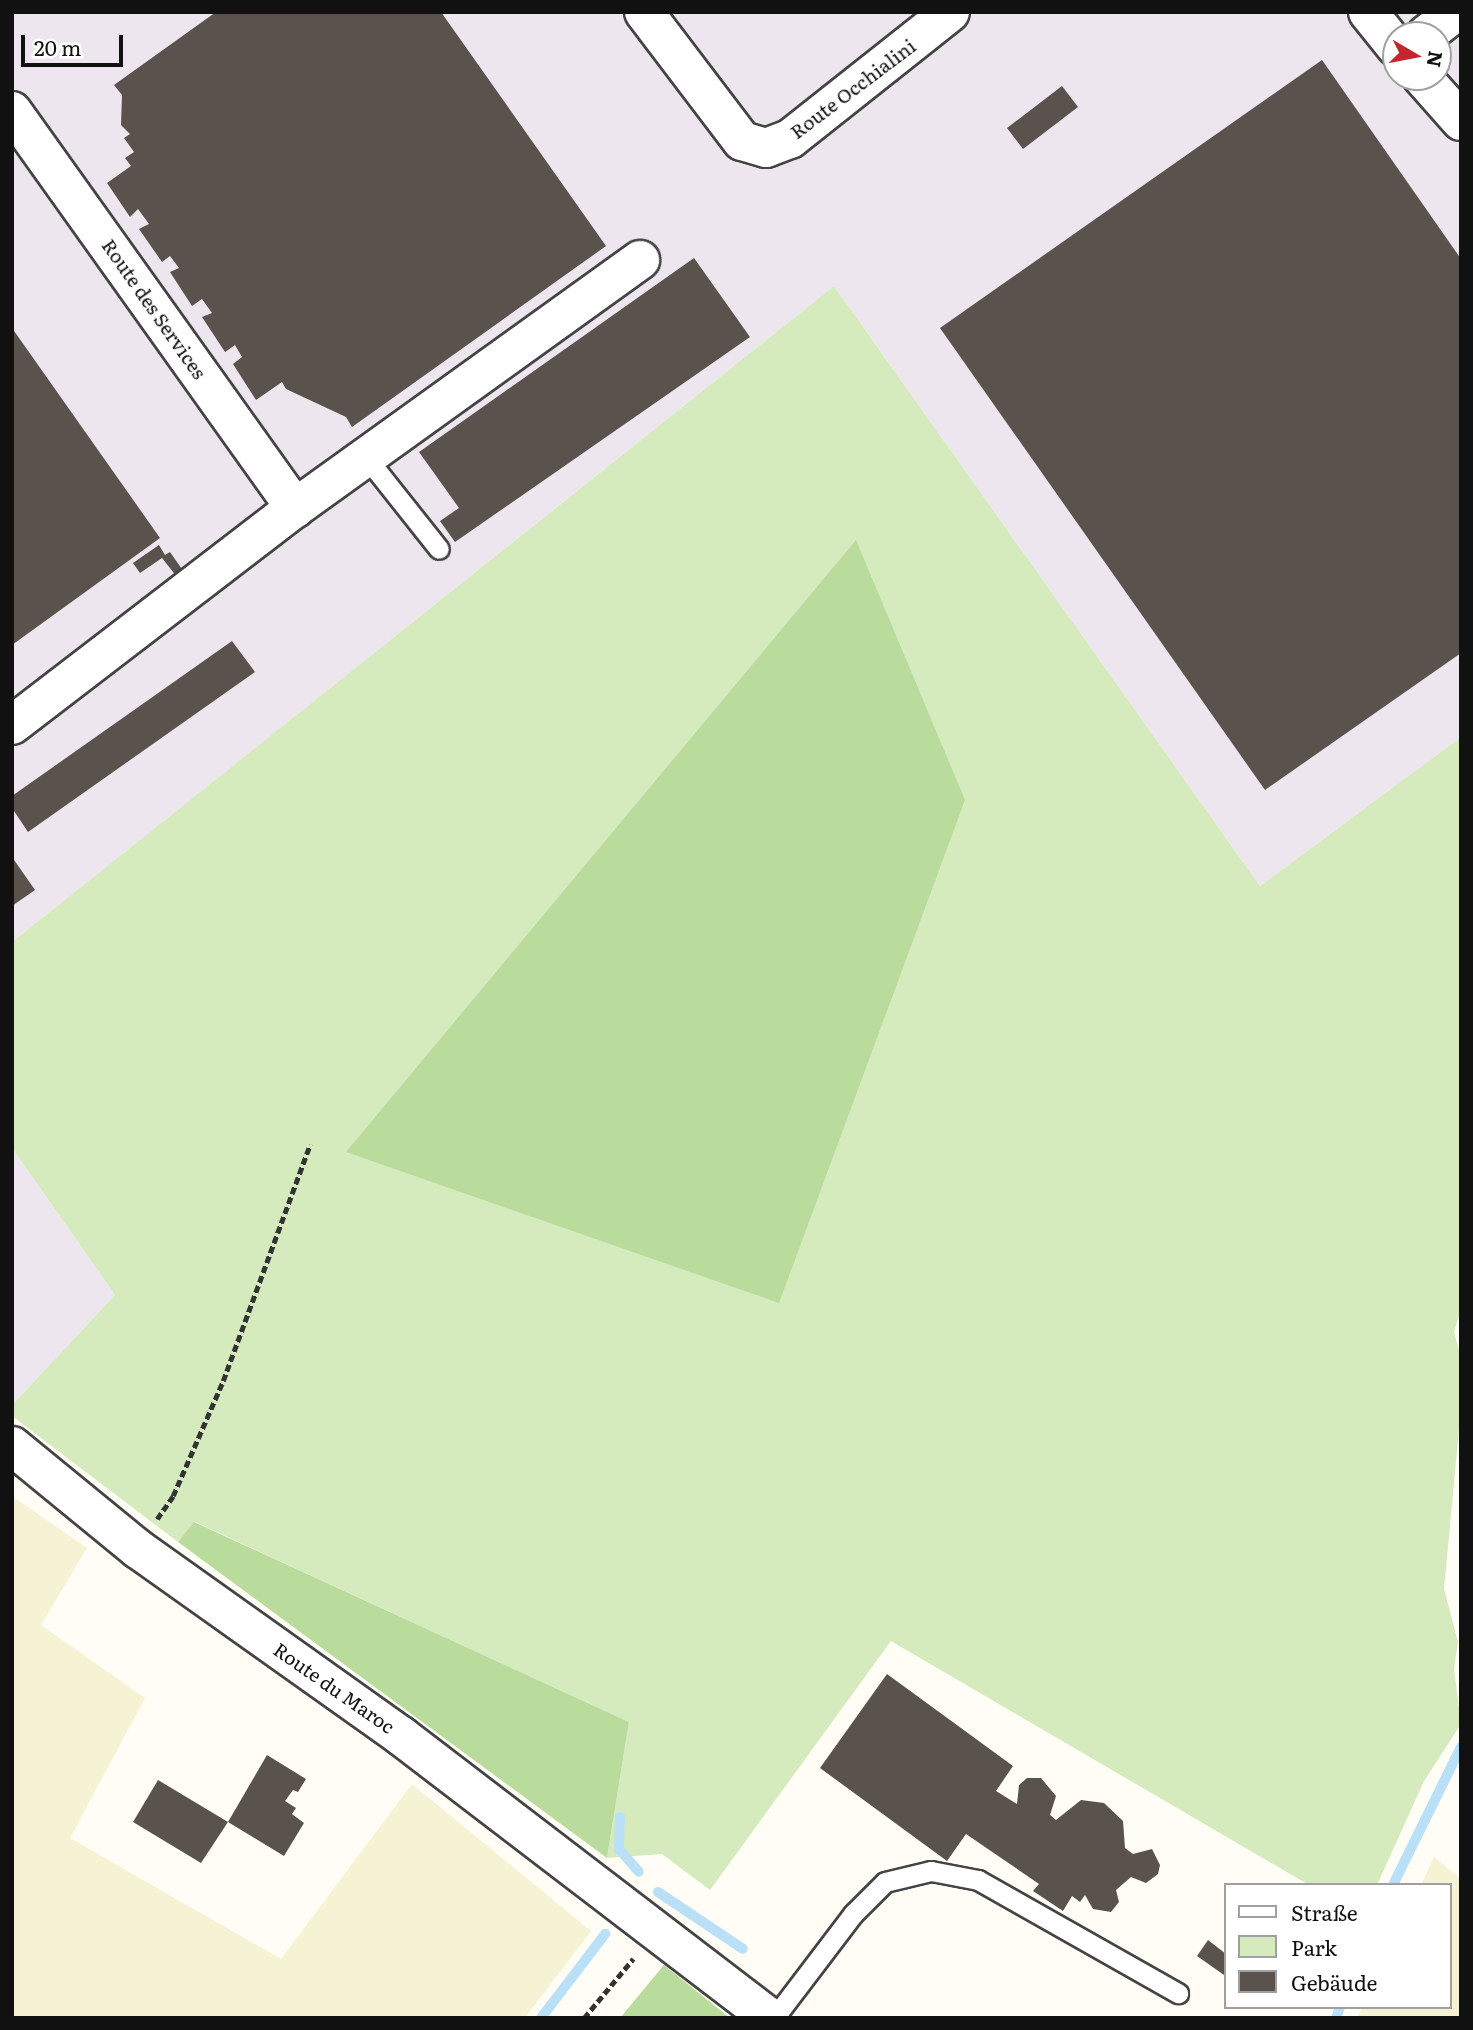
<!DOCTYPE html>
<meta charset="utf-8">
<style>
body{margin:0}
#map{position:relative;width:1473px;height:2030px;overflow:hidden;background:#fffdf5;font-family:Literata,serif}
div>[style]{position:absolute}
.industrial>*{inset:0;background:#eee6ef}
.farmland>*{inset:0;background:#f6f3d4}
.green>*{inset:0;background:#d5ebbd}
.forest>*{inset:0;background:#b9dc9c}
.stream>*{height:10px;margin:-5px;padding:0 5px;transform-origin:5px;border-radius:5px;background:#b9e0f7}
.building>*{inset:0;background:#5a524d}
.path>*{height:4.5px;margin-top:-2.25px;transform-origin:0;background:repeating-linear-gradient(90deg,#333 0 7px,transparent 0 10.5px)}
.roads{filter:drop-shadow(2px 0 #444) drop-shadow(-2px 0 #444) drop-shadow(0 2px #444) drop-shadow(0 -2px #444)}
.service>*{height:19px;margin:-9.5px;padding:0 9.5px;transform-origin:9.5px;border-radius:9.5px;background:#fff}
.minor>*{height:38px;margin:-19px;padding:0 19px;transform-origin:19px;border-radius:19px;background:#fff}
span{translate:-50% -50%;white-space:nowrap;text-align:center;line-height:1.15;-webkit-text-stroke:7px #fff;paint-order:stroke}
.street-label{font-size:19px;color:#111}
.frame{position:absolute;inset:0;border:14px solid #111;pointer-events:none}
.legend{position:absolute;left:1224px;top:1883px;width:228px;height:126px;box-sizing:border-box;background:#fff;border:2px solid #a0a0a0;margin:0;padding:9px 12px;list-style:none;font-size:21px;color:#111}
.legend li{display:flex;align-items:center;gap:14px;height:35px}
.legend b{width:35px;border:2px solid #a0a0a0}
.north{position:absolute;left:1382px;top:21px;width:70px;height:70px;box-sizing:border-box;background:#fff;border:2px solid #a0a0a0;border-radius:50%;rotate:100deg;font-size:19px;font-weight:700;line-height:28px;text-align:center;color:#111}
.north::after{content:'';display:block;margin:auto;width:24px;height:32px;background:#c4262e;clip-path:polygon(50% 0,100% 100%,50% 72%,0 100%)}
.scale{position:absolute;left:21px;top:35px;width:102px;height:32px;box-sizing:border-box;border:4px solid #111;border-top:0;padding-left:9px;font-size:21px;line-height:24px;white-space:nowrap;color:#111;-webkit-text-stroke:5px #fff;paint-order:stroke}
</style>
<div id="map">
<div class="industrial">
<div style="clip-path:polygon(evenodd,12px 12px,1461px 12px,1461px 737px,1260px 886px,834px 286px,12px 942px,12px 12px,1396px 35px,1438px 35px,1438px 77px,1396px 77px,1396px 35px)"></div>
<div style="clip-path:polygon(12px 1148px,115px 1295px,12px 1405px)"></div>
</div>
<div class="farmland">
<div style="clip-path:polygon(12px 1496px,87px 1548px,41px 1625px,145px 1698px,70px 1838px,281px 1959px,412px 1784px,591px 1931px,525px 2018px,12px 2018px)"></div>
<div style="clip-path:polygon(1434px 1857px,1461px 1879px,1461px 2018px,1357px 2018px,1362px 2007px,1450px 2007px,1450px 1885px,1421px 1885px)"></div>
</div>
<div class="green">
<div style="clip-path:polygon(834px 286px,1260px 886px,1461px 737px,1461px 1309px,1454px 1332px,1461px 1357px,1461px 1408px,1444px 1589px,1458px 1642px,1454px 1669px,1461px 1724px,1424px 1781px,1377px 1885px,1309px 1885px,891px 1641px,710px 1890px,662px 1854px,607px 1858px,629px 1722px,195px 1522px,178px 1542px,12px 1416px,12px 1405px,115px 1295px,12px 1148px,12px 942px)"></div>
</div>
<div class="forest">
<div style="clip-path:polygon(856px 540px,965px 800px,779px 1303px,346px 1152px)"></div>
<div style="clip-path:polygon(194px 1522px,629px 1722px,607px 1858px,178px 1542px)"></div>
<div style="clip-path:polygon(664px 1965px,730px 2018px,620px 2018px)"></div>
</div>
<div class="stream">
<div style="left:620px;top:1817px;width:32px;rotate:92deg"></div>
<div style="left:619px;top:1849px;width:30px;rotate:49deg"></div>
<div style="left:1393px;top:1885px;width:154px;rotate:-63.8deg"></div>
<div style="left:658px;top:1892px;width:102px;rotate:33.8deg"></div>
<div style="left:541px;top:2018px;width:106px;rotate:-52.7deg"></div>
<div style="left:1336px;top:2018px;width:12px;rotate:-70deg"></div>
</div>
<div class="building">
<div style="clip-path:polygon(216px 12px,441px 12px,606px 246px,352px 427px,346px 417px,286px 389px,282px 382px,256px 400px,233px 364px,242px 357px,235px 345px,225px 352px,202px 317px,212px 313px,202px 299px,192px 306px,170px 272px,179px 268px,170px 256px,162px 262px,139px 229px,149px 224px,138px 209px,130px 217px,107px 183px,131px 166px,125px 158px,134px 152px,124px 138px,130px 134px,121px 125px,122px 95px,114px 85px)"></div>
<div style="clip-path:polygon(1322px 60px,1461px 259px,1461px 653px,1265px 790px,940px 328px)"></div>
<div style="clip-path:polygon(1062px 86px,1078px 107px,1023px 149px,1007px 128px)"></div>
<div style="clip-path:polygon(694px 258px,750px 337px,455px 542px,440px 521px,459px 508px,419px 452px)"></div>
<div style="clip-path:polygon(12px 328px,160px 538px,12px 645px)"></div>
<div style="clip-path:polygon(159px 545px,165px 555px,170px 552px,184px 572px,177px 577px,162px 558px,140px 573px,133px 563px)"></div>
<div style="clip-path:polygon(232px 641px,255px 672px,28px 832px,12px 808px,12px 796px)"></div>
<div style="clip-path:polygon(12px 857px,35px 890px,12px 906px)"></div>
<div style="clip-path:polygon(887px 1674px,1013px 1766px,996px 1791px,1017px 1804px,1019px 1785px,1027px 1778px,1041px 1778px,1056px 1796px,1050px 1815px,1056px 1820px,1081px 1800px,1104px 1803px,1123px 1821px,1125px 1848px,1133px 1854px,1152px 1849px,1160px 1865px,1158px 1874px,1146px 1883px,1131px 1877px,1116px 1890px,1119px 1902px,1111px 1912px,1093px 1909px,1085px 1895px,1080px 1902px,1072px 1896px,1063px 1911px,1033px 1891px,1039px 1884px,966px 1834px,947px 1861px,820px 1768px)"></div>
<div style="clip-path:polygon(267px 1755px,306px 1779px,298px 1792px,293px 1790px,285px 1801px,296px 1808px,292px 1814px,304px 1823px,284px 1856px,228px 1822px)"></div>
<div style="clip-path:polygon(158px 1780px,228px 1822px,201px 1863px,133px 1822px)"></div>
<div style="clip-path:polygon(1208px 1940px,1226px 1954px,1224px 1975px,1197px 1956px)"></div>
</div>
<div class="path">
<div style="left:157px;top:1519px;width:28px;rotate:-55deg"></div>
<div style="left:173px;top:1496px;width:125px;rotate:-66.5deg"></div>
<div style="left:223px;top:1381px;width:252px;rotate:-69.8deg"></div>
<div style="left:584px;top:2018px;width:77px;rotate:-50.3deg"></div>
</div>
<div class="roads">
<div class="service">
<div style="left:366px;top:457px;width:117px;rotate:51.6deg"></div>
<div style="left:774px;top:2018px;width:131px;rotate:-52.8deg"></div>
<div style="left:853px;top:1914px;width:45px;rotate:-45deg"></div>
<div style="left:885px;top:1882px;width:47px;rotate:-13.4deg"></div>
<div style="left:931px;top:1871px;width:48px;rotate:10.8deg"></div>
<div style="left:978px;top:1880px;width:230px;rotate:29.5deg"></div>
</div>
<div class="minor">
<div style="left:644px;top:12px;width:162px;rotate:52.8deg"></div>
<div style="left:742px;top:141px;width:25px;rotate:16deg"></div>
<div style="left:766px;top:148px;width:26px;rotate:-21deg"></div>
<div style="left:790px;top:139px;width:204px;rotate:-38.4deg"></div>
<div style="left:1368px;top:12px;width:45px;rotate:51.3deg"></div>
<div style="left:1426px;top:35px;width:37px;rotate:-38deg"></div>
<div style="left:1422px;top:77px;width:59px;rotate:48.4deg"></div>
<div style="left:12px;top:111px;width:488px;rotate:54.5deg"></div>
<div style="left:12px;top:725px;width:357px;rotate:-37.5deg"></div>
<div style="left:295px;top:508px;width:425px;rotate:-35.7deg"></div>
<div style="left:12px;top:1446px;width:163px;rotate:39.3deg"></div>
<div style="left:138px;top:1549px;width:323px;rotate:35.4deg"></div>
<div style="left:401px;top:1736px;width:464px;rotate:37.4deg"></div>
</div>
</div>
<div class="street-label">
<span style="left:853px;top:89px;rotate:-37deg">Route Occhialini</span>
<span style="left:154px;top:309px;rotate:55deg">Route des Services</span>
<span style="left:334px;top:1688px;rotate:35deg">Route du Maroc</span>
</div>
<div class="frame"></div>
<ul class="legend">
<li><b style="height:9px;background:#fff"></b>Straße</li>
<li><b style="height:19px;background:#d5ebbd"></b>Park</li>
<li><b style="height:19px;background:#5a524d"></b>Gebäude</li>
</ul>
<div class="north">N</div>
<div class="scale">20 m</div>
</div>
